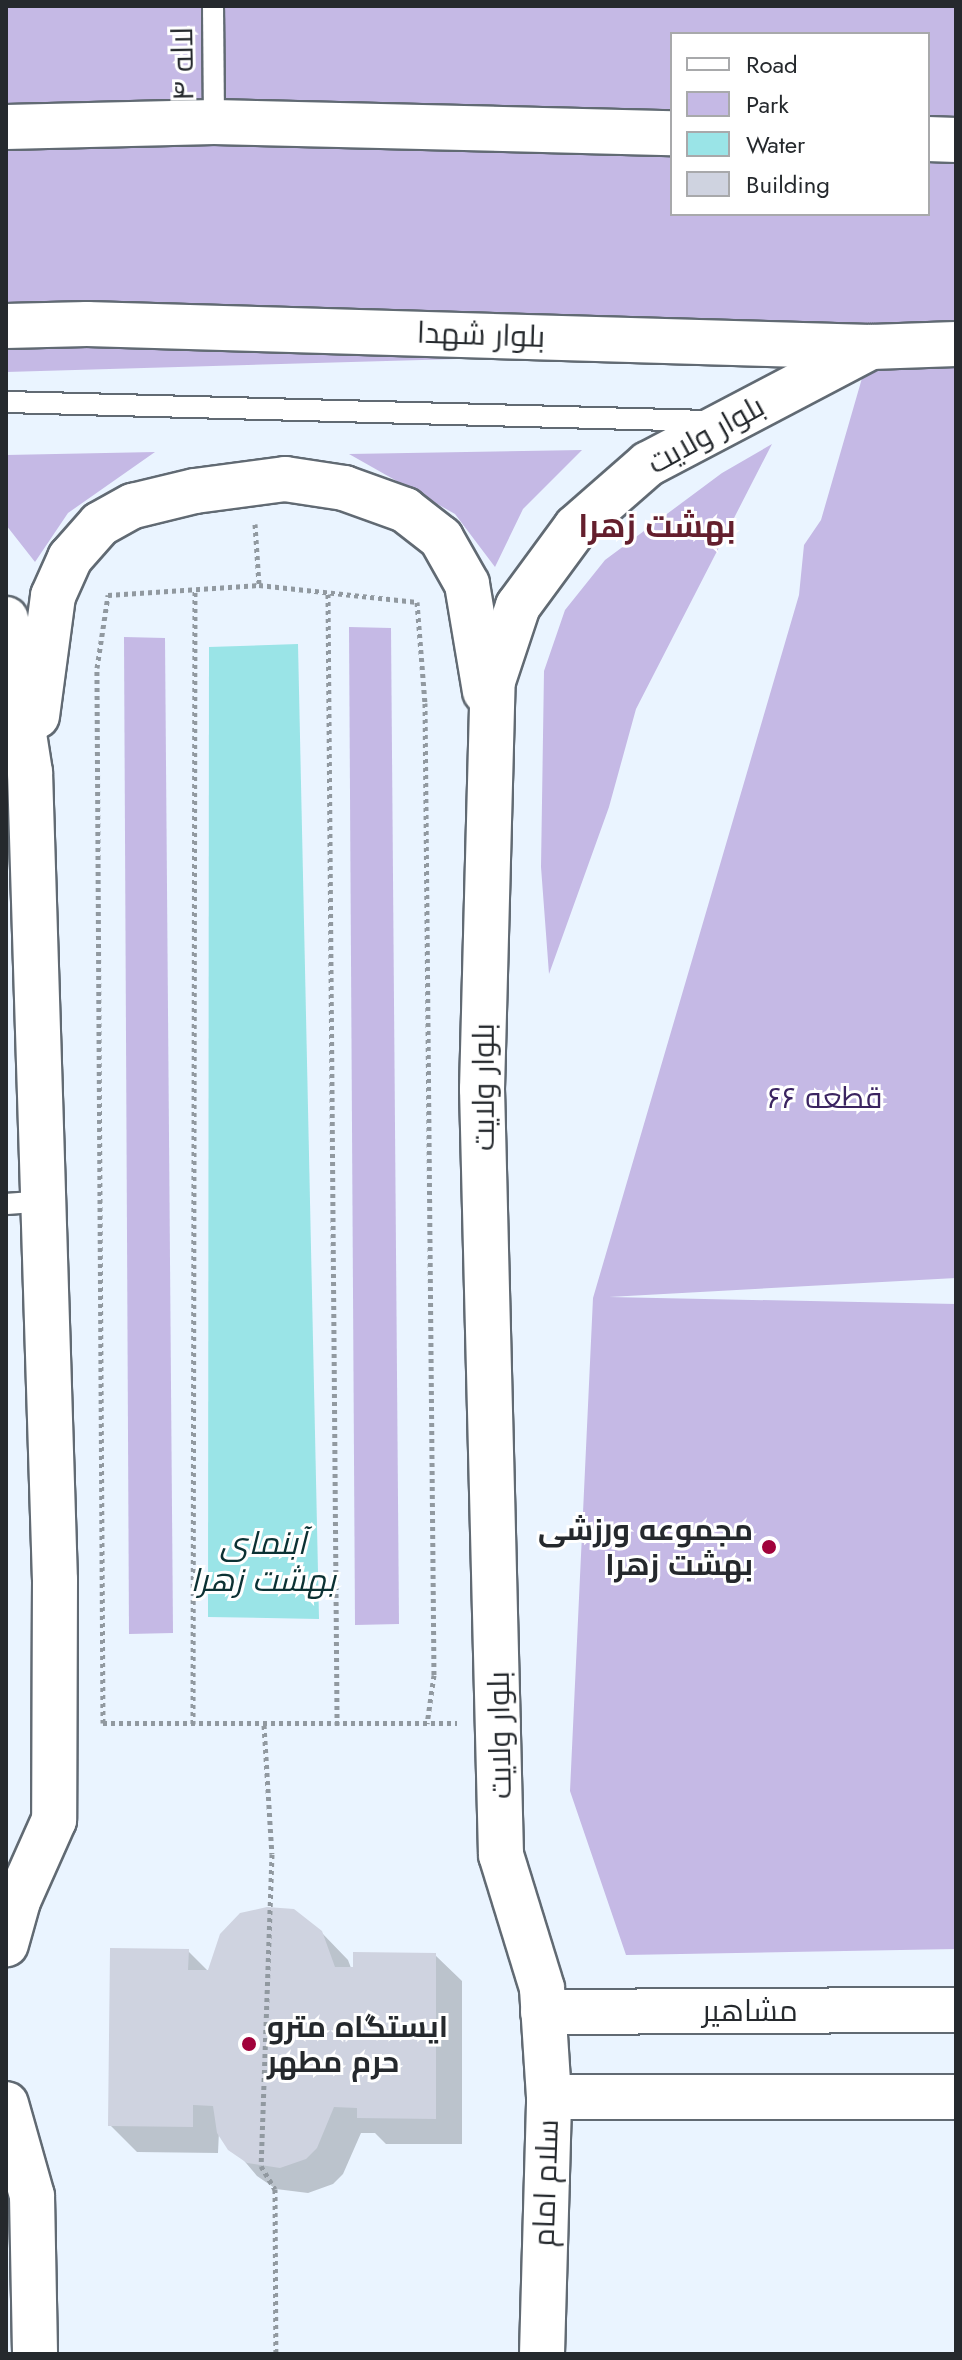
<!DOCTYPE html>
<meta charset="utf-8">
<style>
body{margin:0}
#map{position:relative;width:962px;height:2360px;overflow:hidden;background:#eaf4ff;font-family:Jost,Cairo,sans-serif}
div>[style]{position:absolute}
.green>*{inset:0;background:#c5b9e5}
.water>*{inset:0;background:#9ae4e7}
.shadow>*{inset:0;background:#0003}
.building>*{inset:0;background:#cfd3e0}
.path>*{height:5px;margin-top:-2.5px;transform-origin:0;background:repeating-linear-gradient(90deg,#9199a0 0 4px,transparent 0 8px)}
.roads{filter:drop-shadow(2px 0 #616a73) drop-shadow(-2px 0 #616a73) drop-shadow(0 2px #616a73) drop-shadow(0 -2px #616a73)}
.service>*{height:20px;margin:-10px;padding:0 10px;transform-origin:10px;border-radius:10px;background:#fff}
.tertiary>*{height:44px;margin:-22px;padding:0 22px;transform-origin:22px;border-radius:22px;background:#fff}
.dots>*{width:22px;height:22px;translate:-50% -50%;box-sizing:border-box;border:4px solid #fff;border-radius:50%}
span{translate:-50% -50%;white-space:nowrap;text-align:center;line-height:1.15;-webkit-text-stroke:6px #fff;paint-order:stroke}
.street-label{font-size:30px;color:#25292d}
.park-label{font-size:30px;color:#3b2461}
.poi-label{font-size:30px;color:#25292d;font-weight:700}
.right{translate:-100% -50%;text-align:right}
.left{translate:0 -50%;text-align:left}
.neighbourhood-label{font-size:32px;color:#641f2d;font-weight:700}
.water-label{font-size:32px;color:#0b3133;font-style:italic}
.frame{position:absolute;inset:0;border:8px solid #25292d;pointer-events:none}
.legend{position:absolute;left:670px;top:32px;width:260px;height:184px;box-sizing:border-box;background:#fff;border:2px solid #a8a9ab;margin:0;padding:10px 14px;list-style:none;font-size:24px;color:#25292d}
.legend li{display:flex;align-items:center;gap:16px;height:40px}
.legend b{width:40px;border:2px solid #a8a9ab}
</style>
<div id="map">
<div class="green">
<div style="clip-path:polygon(evenodd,6px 6px,956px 6px,956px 1278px,609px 1297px,956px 1304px,956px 1949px,626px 1955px,570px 1791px,593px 1298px,799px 595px,804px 545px,821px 520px,871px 347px,6px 372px,6px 6px,672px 34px,928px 34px,928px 214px,672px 214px,672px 34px)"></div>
<div style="clip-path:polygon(772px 444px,636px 709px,609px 807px,549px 974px,541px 867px,544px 671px,565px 610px,605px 560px,722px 473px)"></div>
<div style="clip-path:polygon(582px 450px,523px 509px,495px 567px,455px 514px,349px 454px)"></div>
<div style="clip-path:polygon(155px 452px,68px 513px,35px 562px,6px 525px,6px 455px)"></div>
<div style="clip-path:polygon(349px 627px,391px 628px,399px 1624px,355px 1625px)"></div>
<div style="clip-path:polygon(124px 637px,165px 638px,173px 1633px,129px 1634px)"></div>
</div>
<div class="water">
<div style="clip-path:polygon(298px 644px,319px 1619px,208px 1617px,209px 647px)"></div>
</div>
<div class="shadow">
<div style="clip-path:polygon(321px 1932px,348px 1960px,354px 1976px,435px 1955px,462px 1981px,462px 2144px,386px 2144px,375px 2133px,361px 2133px,343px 2174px,333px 2184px,308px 2193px,276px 2189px,257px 2176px,219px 2131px,218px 2153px,137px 2152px,110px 2125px,188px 1951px,209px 1972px)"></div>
</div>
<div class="building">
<div style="clip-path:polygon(267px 1907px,294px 1909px,322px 1931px,335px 1967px,353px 1967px,353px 1952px,436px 1953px,436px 2119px,357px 2118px,357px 2108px,334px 2107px,317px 2148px,306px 2159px,280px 2168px,247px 2163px,228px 2150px,217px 2133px,213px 2106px,193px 2105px,193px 2127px,108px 2126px,110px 1948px,189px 1949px,188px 1970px,208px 1970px,220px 1934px,240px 1913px)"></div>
</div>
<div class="path">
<div style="left:255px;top:524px;width:61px;rotate:86.2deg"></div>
<div style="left:328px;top:594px;width:1131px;rotate:89.54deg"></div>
<div style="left:103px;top:1723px;width:1055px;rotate:-90.33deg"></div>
<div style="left:97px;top:668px;width:74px;rotate:-81.4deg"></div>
<div style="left:108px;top:595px;width:151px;rotate:-3.8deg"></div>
<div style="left:259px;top:585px;width:159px;rotate:6.1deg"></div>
<div style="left:417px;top:602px;width:101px;rotate:85.5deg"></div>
<div style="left:425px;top:703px;width:972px;rotate:89.47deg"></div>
<div style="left:434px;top:1675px;width:49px;rotate:98.1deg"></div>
<div style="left:103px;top:1723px;width:354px"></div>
<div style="left:193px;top:1724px;width:1133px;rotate:-89.9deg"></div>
<div style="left:264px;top:1725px;width:129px;rotate:86.5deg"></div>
<div style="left:272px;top:1854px;width:312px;rotate:92deg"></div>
<div style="left:261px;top:2166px;width:27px;rotate:59deg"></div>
<div style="left:275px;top:2189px;width:165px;rotate:89.7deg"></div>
</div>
<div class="roads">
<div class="service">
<div style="left:213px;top:6px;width:116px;rotate:89.5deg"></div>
<div style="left:6px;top:402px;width:704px;rotate:1.55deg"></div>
<div style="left:6px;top:1204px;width:40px;rotate:-4.3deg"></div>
</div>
<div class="tertiary">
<div style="left:6px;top:127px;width:208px;rotate:-1.4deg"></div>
<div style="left:214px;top:122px;width:458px;rotate:1.4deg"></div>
<div style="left:928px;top:139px;width:28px;rotate:2deg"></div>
<div style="left:6px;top:326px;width:81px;rotate:-1.4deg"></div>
<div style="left:87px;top:324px;width:784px;rotate:1.68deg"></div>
<div style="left:871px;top:347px;width:85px;rotate:-2deg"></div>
<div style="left:6px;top:619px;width:155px;rotate:81.1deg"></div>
<div style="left:30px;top:772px;width:808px;rotate:88.23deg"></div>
<div style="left:55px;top:1580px;width:240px;rotate:90.2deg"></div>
<div style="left:54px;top:1820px;width:89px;rotate:114deg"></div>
<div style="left:18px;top:1901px;width:45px;rotate:105.6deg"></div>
<div style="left:37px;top:716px;width:121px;rotate:-82.4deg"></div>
<div style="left:53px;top:596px;width:42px;rotate:-65.9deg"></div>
<div style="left:70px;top:558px;width:45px;rotate:-48.6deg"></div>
<div style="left:100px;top:524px;width:38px;rotate:-29deg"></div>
<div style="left:133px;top:506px;width:64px;rotate:-13.6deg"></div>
<div style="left:195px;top:491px;width:91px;rotate:-7.6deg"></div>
<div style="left:285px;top:479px;width:60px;rotate:8.7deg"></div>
<div style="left:344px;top:488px;width:65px;rotate:19.8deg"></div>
<div style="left:405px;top:510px;width:46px;rotate:37.9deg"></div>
<div style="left:441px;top:538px;width:53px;rotate:60.5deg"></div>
<div style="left:467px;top:584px;width:109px;rotate:80.5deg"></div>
<div style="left:543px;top:2012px;width:413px;rotate:-0.3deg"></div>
<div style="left:549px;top:2097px;width:407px"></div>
<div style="left:6px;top:2104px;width:96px;rotate:74.2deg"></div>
<div style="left:32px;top:2196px;width:158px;rotate:88.9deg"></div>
<div style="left:542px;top:2354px;width:257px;rotate:-88.4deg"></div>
<div style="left:549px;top:2097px;width:109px;rotate:-93.7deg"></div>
<div style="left:542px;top:1988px;width:139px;rotate:-107.1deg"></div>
<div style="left:501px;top:1855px;width:766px;rotate:-91.42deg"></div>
<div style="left:482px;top:1089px;width:408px;rotate:-88.5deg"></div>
<div style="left:493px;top:681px;width:79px;rotate:-71.6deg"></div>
<div style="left:518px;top:606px;width:98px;rotate:-53.7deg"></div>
<div style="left:576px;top:527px;width:96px;rotate:-41.2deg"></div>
<div style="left:648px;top:464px;width:252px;rotate:-27.7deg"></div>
</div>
</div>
<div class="dots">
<div style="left:769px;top:1547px;background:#a1023b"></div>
<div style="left:249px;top:2044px;background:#a1023b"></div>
</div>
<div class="street-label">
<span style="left:183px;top:64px;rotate:-91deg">لاله ۴</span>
<span style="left:481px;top:335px;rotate:2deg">بلوار شهدا</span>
<span style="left:706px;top:435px;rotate:-29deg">بلوار ولایت</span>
<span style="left:484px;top:1087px;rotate:-90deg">بلوار ولایت</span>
<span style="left:500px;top:1735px;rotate:-91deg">بلوار ولایت</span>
<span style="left:750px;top:2011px">مشاهیر</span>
<span style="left:546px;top:2183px;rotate:-88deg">سلام امام</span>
</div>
<div class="park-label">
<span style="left:825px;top:1098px">قطعه ۶۶</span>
</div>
<div class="poi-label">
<span class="right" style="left:753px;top:1547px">مجموعه ورزشی<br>بهشت زهرا</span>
<span class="left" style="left:267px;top:2044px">ایستگاه مترو<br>حرم مطهر</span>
</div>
<div class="neighbourhood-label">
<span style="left:657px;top:526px">بهشت زهرا</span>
</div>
<div class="water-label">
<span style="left:263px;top:1562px">آبنمای<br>بهشت زهرا</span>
</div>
<div class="frame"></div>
<ul class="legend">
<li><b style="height:10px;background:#fff"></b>Road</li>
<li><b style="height:22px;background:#c5b9e5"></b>Park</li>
<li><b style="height:22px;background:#9ae4e7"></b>Water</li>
<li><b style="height:22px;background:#cfd3e0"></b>Building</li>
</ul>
</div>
